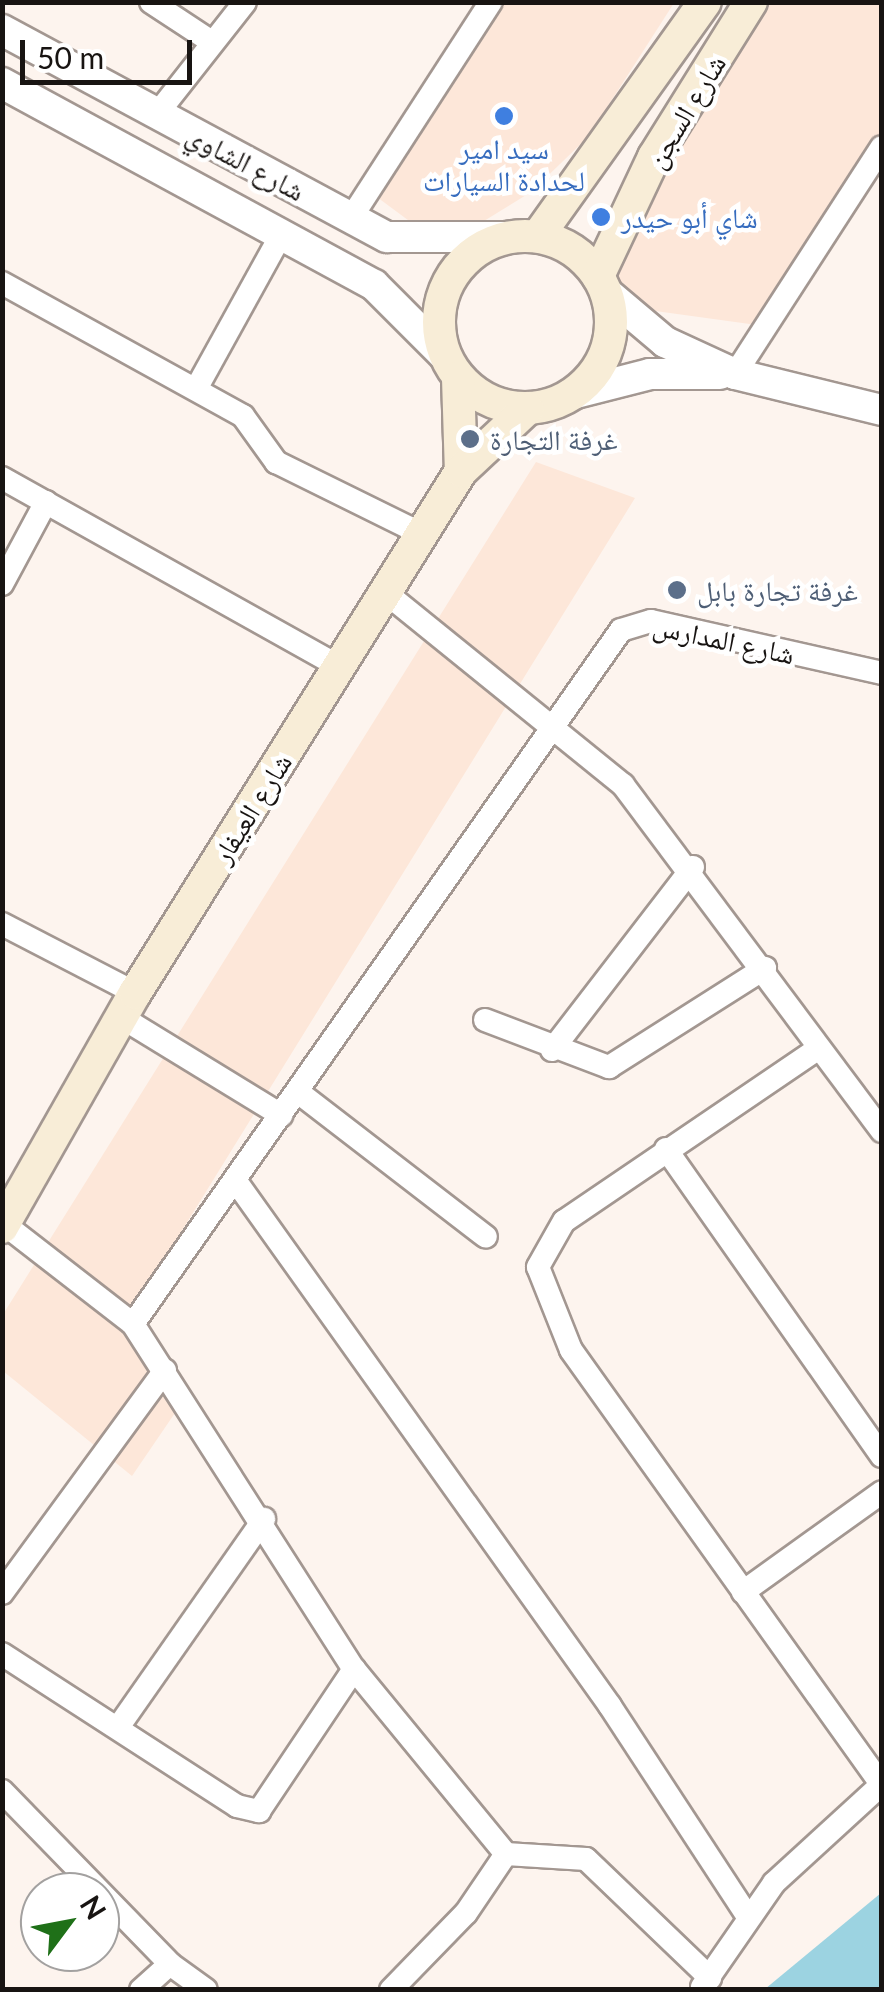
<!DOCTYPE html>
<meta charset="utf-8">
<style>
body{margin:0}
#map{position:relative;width:884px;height:1992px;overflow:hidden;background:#fdf4ee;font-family:Lato,"Noto Naskh Arabic",sans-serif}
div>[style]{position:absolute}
.commercial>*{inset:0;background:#fde7d9}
.water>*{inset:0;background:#9cd3e1}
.roads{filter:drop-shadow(2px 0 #a39791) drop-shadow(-2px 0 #a39791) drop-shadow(0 2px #a39791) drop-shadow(0 -2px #a39791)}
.minor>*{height:22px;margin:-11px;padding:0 11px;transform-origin:11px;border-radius:11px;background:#fff}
.tertiary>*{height:30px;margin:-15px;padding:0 15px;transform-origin:15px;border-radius:15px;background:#fff}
.secondary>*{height:32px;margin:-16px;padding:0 16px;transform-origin:16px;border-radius:16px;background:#f8edd7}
.secondary>.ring{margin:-16px;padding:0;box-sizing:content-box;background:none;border:32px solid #f8edd7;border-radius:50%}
.dots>*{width:28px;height:28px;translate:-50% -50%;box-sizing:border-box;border:5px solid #fff;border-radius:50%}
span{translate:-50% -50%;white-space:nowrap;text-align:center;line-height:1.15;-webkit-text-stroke:9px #fff;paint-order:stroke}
.street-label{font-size:28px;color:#181412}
.shop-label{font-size:28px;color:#366cbe}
.left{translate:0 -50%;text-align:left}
.service-label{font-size:28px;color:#4e5e75}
.frame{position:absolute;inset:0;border:5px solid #181412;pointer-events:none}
.north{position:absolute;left:20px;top:1872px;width:100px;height:100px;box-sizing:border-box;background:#fff;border:2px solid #a3a1a0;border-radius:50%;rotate:58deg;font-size:28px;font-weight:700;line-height:40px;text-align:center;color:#181412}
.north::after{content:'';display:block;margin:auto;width:35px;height:45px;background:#1f7018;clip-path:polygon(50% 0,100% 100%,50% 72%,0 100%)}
.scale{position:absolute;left:20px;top:40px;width:172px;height:45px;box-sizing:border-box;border:5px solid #181412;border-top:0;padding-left:12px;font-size:30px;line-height:35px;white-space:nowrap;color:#181412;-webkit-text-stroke:8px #fff;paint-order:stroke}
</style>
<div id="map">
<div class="commercial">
<div style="clip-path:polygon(477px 3px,674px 3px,588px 137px,531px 192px,484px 221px,416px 226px,358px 183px)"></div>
<div style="clip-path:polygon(762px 3px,881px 3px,881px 141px,757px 325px,648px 310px,596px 277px)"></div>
<div style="clip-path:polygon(536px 462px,635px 498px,126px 1321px,177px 1410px,132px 1476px,3px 1371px,2px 1316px)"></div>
</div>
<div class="water">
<div style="clip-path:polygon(881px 1893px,881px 1989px,765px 1989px)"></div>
</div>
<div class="roads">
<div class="minor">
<div style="left:151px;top:2px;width:73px;rotate:33.3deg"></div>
<div style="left:157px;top:114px;width:142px;rotate:-51.8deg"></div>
<div style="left:351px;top:218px;width:257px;rotate:-57.1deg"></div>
<div style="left:2px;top:283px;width:275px;rotate:28.9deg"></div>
<div style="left:243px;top:416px;width:57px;rotate:54.3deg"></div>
<div style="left:276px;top:462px;width:163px;rotate:26.3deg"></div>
<div style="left:735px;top:374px;width:270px;rotate:-57.1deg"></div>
<div style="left:196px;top:389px;width:178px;rotate:-61.1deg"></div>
<div style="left:2px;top:478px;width:387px;rotate:29.2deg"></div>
<div style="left:2px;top:584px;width:93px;rotate:-61.8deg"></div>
<div style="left:386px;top:593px;width:305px;rotate:39deg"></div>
<div style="left:623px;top:785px;width:432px;rotate:53.2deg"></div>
<div style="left:2px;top:924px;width:150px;rotate:27.4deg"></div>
<div style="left:121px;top:1017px;width:188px;rotate:31.5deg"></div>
<div style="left:485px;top:1020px;width:133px;rotate:20.8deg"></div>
<div style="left:609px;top:1067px;width:185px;rotate:-32.4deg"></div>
<div style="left:819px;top:1048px;width:308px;rotate:145.8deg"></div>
<div style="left:564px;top:1221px;width:53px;rotate:119.5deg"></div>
<div style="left:538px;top:1267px;width:89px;rotate:68.3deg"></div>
<div style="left:571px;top:1350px;width:533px;rotate:54.46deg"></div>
<div style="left:552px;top:1050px;width:231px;rotate:-52.4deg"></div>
<div style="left:298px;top:1092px;width:237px;rotate:37.6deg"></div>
<div style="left:666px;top:1149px;width:375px;rotate:54.9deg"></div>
<div style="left:235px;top:1180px;width:646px;rotate:54.51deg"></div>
<div style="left:610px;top:1706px;width:252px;rotate:56.8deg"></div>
<div style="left:4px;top:1224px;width:163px;rotate:37.8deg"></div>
<div style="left:133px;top:1324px;width:410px;rotate:57.4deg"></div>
<div style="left:354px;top:1669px;width:239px;rotate:50.6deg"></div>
<div style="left:506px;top:1854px;width:80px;rotate:3.6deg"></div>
<div style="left:586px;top:1859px;width:172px;rotate:43.8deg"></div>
<div style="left:133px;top:1324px;width:848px;rotate:-54.89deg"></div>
<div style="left:621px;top:630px;width:31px;rotate:-17deg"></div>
<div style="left:651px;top:621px;width:237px;rotate:12.7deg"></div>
<div style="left:743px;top:1592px;width:171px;rotate:-35.7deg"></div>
<div style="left:2px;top:1593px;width:276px;rotate:-53.8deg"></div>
<div style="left:2px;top:1654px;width:280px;rotate:32.9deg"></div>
<div style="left:237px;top:1806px;width:23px;rotate:13deg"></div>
<div style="left:259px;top:1811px;width:171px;rotate:-56.2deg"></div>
<div style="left:119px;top:1726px;width:253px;rotate:-55deg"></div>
<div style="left:2px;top:1791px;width:241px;rotate:45.8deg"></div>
<div style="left:170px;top:1964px;width:44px;rotate:35.8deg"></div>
<div style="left:702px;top:1987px;width:126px;rotate:-55.3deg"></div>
<div style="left:774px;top:1883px;width:147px;rotate:-42.5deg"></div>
<div style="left:141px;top:1990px;width:39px;rotate:-42deg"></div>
<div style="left:391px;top:1990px;width:107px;rotate:-45.8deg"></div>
<div style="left:466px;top:1913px;width:71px;rotate:-55.9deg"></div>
</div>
<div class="tertiary">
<div style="left:2px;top:30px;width:437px;rotate:28.3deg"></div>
<div style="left:387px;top:237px;width:116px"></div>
<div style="left:2px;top:83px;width:423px;rotate:28.5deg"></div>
<div style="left:374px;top:285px;width:100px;rotate:45deg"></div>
<div style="left:607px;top:293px;width:76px;rotate:40.2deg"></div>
<div style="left:665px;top:342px;width:77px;rotate:24.6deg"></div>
<div style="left:735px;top:374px;width:151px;rotate:13.8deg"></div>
<div style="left:576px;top:393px;width:76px;rotate:-14.4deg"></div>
<div style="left:650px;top:374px;width:70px"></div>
</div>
<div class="secondary">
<div class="ring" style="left:439px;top:236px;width:140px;height:140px"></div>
<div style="left:538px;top:236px;width:287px;rotate:-54.5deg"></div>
<div style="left:598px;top:276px;width:132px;rotate:-64.8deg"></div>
<div style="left:654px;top:157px;width:183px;rotate:-58deg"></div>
<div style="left:458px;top:378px;width:93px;rotate:88.2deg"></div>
<div style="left:2px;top:1227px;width:269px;rotate:-60.4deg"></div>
<div style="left:135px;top:993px;width:615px;rotate:-58.01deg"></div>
<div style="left:461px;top:471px;width:91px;rotate:-43.2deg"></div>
</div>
</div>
<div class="dots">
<div style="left:504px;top:116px;background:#3f7fe0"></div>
<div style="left:601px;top:217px;background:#3f7fe0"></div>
<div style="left:470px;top:439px;background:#5c6f8a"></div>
<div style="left:677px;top:590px;background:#5c6f8a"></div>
</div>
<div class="street-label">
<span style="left:685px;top:111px;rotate:-59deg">شارع السجن</span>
<span style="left:246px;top:162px;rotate:28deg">شارع الشاوي</span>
<span style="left:724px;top:639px;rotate:12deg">شارع المدارس</span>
<span style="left:251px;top:808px;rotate:-58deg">شارع العيفار</span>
</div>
<div class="shop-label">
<span style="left:504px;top:164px">سيد امير<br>لحدادة السيارات</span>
<span class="left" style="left:621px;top:217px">شاي أبو حيدر</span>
</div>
<div class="service-label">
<span class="left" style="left:490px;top:439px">غرفة التجارة</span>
<span class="left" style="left:697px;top:590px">غرفة تجارة بابل</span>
</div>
<div class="frame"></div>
<div class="north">N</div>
<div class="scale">50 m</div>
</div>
